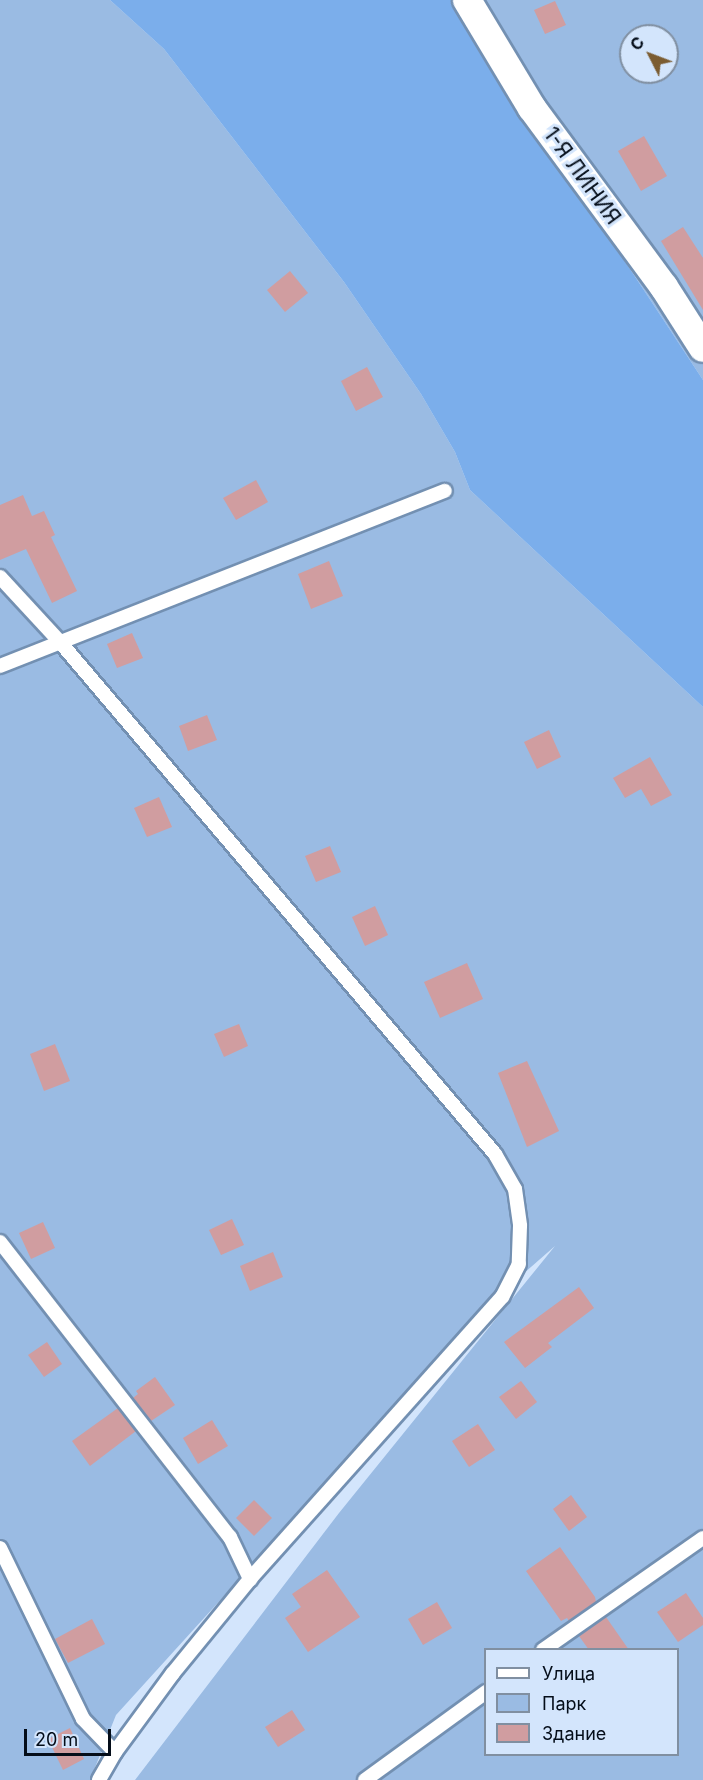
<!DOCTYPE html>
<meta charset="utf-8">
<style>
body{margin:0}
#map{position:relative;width:703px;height:1780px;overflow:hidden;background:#d3e5fc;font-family:Inter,sans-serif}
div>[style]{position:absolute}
.green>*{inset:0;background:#9abbe3}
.forest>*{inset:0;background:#7baeeb}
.building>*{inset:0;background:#d09da0}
.roads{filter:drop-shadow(2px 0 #7390b2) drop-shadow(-2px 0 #7390b2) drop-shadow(0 2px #7390b2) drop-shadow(0 -2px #7390b2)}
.service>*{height:14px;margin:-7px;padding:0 7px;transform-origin:7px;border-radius:7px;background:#fff}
.minor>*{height:28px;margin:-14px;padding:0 14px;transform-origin:14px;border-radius:14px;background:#fff}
span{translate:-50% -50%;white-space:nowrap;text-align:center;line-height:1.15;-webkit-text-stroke:6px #d3e5fc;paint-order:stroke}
.street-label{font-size:21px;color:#040d19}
.legend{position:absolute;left:484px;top:1648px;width:195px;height:108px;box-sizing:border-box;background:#d3e5fc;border:2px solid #808fa1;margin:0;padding:8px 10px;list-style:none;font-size:18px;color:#040d19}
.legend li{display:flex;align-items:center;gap:12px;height:30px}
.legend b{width:30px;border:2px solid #808fa1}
.north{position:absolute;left:619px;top:24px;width:60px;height:60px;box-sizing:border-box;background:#d3e5fc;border:2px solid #808fa1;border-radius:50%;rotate:312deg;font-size:16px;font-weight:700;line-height:24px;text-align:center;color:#040d19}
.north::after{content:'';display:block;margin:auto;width:21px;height:27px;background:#7b5c31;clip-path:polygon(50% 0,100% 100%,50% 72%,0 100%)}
.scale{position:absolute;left:24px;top:1729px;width:87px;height:27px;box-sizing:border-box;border:3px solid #040d19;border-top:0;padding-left:8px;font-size:18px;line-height:21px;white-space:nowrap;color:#040d19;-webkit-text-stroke:4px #d3e5fc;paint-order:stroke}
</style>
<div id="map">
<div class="green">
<div style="clip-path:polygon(evenodd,0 0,110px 0,164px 49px,344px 282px,421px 394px,455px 452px,470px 490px,703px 707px,703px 1780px,135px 1780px,339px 1513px,555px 1246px,491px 1302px,116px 1715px,90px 1780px,0 1780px,0 0,486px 1650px,678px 1650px,678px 1754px,486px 1754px,486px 1650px)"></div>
<div style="clip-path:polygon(evenodd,453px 0,703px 0,703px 380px,453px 0,631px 36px,667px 36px,667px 72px,631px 72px,631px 36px)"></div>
</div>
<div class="forest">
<div style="clip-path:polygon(110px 0,453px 0,703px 380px,703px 707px,470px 490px,455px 452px,421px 394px,344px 282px,164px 49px)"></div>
</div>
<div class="building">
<div style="clip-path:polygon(555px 1px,566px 25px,545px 34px,534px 10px)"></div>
<div style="clip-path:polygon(644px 136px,667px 176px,641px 191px,618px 151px)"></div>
<div style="clip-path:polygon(683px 227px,703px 258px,703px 310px,661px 241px)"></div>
<div style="clip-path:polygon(290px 271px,308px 293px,285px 312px,267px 290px)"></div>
<div style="clip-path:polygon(367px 367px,383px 397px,356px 411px,341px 381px)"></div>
<div style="clip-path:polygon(256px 480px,268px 502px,236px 520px,223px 498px)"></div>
<div style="clip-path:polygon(23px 495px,32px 516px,44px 511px,55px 535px,51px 537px,77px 591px,52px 603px,26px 549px,0 560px,0 505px)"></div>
<div style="clip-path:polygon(329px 561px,343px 596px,311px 609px,298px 574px)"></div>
<div style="clip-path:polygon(132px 633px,143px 658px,117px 668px,107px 644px)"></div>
<div style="clip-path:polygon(207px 715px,217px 740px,188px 751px,179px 726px)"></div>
<div style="clip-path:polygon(549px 730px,561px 757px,537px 769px,524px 742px)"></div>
<div style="clip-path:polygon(650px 757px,672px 795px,651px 806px,641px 789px,625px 798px,613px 778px)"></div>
<div style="clip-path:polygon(159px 797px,172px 827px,147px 837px,134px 808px)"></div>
<div style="clip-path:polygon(330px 846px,341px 872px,316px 882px,305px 856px)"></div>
<div style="clip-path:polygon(375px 906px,388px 935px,365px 946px,352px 917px)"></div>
<div style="clip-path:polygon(467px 963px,483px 999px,440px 1018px,424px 982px)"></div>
<div style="clip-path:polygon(239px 1024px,248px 1046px,224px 1057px,214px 1034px)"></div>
<div style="clip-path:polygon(55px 1044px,70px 1081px,44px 1091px,30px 1054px)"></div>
<div style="clip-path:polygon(527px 1061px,559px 1131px,527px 1147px,498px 1073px)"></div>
<div style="clip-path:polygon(232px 1219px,244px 1245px,221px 1255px,209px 1230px)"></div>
<div style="clip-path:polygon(43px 1222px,55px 1248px,31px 1259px,19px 1233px)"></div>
<div style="clip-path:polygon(273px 1252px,283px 1277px,250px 1291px,240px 1266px)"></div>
<div style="clip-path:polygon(579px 1287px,594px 1308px,548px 1343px,552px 1347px,525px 1368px,504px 1342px)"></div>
<div style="clip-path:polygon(47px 1342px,62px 1364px,44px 1377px,28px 1355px)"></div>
<div style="clip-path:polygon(155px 1377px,175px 1405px,151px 1421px,133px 1398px,138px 1394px,136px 1391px)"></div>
<div style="clip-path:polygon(521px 1381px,537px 1402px,516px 1419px,499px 1397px)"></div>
<div style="clip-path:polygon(118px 1408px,136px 1431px,90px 1466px,72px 1441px)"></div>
<div style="clip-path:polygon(212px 1420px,228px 1446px,198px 1464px,183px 1438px)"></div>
<div style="clip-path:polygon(478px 1424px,495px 1450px,469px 1467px,452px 1441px)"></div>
<div style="clip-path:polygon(571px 1495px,587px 1517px,569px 1531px,553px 1509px)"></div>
<div style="clip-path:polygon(254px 1500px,272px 1518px,254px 1536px,236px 1518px)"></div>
<div style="clip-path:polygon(560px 1547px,595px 1597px,596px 1602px,569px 1621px,567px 1618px,561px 1621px,526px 1571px)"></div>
<div style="clip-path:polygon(327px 1570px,360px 1617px,308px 1652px,285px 1618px,301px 1607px,292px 1594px)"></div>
<div style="clip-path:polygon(686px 1593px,703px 1618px,703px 1625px,678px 1642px,657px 1612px)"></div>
<div style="clip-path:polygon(437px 1602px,452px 1628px,423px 1645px,408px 1619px)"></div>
<div style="clip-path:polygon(606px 1617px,629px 1650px,589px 1650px,579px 1636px)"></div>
<div style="clip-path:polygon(92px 1619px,105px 1644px,68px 1663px,55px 1639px)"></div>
<div style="clip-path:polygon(292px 1710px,305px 1730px,278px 1747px,265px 1727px)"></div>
<div style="clip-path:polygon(70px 1728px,84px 1759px,63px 1770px,48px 1739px)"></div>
</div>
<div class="roads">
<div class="service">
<div style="left:0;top:577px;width:88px;rotate:47.3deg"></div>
<div style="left:60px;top:642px;width:672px;rotate:49.65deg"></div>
<div style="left:495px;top:1154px;width:40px;rotate:60.3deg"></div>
<div style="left:515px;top:1189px;width:37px;rotate:82deg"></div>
<div style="left:520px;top:1226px;width:38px;rotate:92deg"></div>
<div style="left:519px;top:1264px;width:37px;rotate:117deg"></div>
<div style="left:502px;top:1297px;width:378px;rotate:131.8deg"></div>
<div style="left:250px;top:1579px;width:122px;rotate:129.3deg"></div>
<div style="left:173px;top:1673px;width:98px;rotate:126.3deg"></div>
<div style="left:115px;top:1752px;width:32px;rotate:120deg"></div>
<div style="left:0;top:666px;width:478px;rotate:-21.5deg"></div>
<div style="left:0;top:1242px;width:374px;rotate:52.1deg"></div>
<div style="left:230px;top:1537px;width:47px;rotate:64.5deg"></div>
<div style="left:0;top:1548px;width:190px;rotate:64.1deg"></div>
<div style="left:83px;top:1719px;width:46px;rotate:45.9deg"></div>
<div style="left:543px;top:1650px;width:195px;rotate:-35deg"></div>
<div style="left:365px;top:1780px;width:150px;rotate:-36deg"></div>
</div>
<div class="minor">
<div style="left:467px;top:0;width:126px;rotate:59deg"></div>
<div style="left:532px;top:108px;width:222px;rotate:53.6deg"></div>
<div style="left:664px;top:287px;width:72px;rotate:57.4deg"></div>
</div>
</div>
<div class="street-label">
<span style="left:582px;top:176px;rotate:54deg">1-Я ЛИНИЯ</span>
</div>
<ul class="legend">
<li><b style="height:8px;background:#fff"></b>Улица</li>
<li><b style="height:16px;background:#9abbe3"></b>Парк</li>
<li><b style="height:16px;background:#d09da0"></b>Здание</li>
</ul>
<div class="north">С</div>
<div class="scale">20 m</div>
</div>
